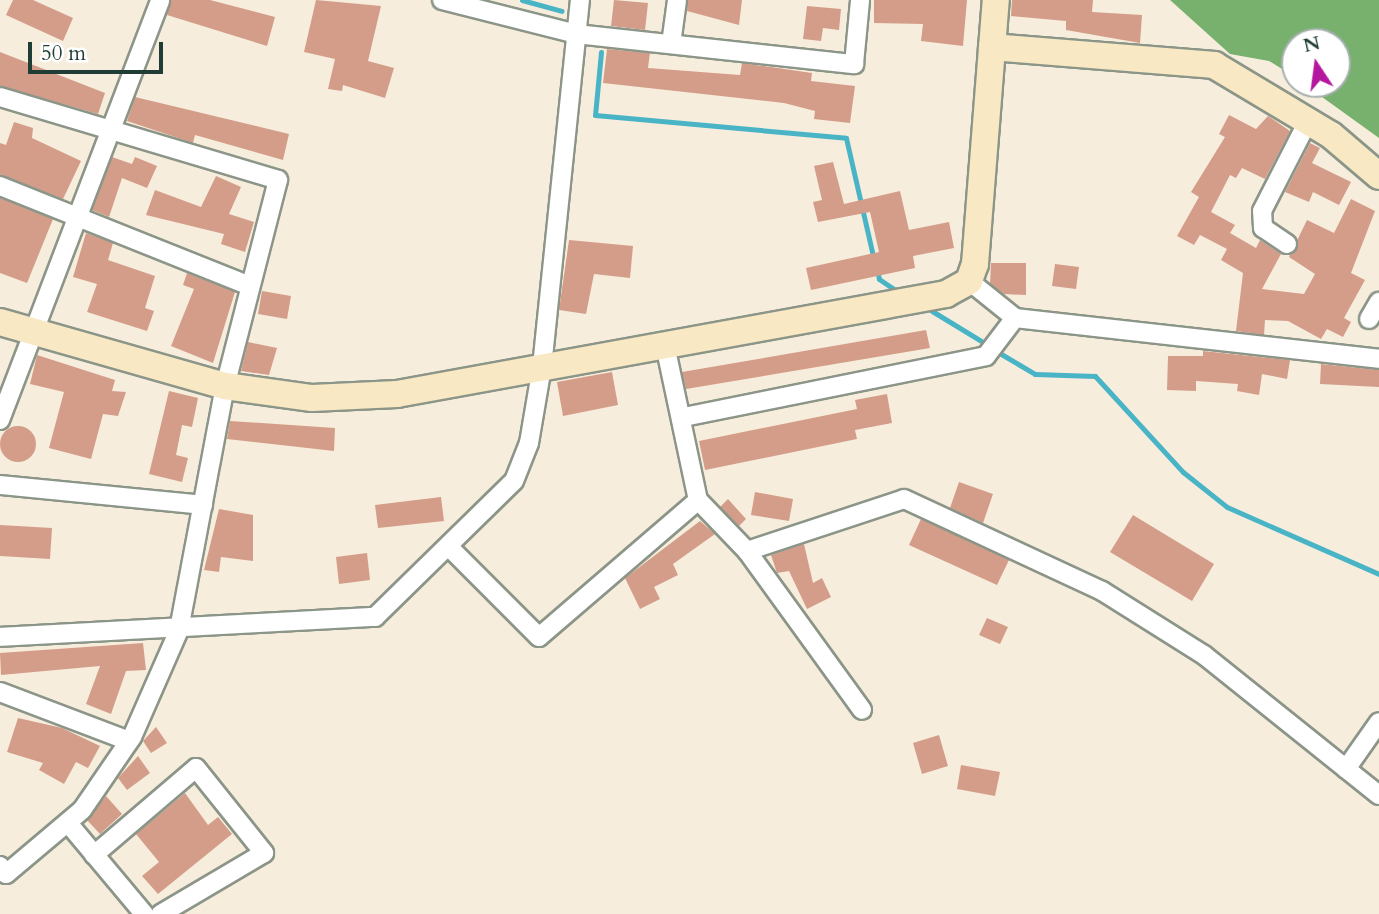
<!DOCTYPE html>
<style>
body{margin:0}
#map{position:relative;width:1379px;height:914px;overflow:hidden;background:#f7eddc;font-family:Cardo,serif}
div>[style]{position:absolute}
.forest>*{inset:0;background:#78b06e}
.stream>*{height:5px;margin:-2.5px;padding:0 2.5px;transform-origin:2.5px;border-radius:2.5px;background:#49b4c6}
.building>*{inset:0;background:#d49d89}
.round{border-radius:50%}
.roads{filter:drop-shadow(2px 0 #8b9588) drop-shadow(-2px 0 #8b9588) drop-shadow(0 2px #8b9588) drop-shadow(0 -2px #8b9588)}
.street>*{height:18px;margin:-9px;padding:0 9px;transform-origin:9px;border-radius:9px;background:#fff}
.secondary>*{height:26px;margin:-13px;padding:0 13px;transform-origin:13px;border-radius:13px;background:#f8e8c3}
span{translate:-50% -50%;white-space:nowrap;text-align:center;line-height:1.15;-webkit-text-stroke:5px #fff;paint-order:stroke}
.north{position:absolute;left:1281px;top:28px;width:70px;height:70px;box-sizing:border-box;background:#fff;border:2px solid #a5b1ae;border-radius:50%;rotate:347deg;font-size:19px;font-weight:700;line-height:28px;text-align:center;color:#1f3d34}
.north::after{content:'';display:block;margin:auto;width:24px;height:32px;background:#b5179e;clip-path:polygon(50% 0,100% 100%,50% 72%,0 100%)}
.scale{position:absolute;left:28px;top:42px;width:135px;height:32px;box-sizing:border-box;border:4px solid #1f3d34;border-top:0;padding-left:9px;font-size:21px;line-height:24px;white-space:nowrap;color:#1f3d34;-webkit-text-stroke:5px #fff;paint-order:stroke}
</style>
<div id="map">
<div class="forest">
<div style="clip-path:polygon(1170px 0,1379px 0,1379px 138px,1304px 84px,1337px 84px,1337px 42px,1295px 42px,1295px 77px,1269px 61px,1230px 54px)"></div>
</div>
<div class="stream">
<div style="left:522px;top:0;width:41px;rotate:15.4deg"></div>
<div style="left:601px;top:52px;width:63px;rotate:95.4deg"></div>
<div style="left:595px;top:115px;width:252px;rotate:5.2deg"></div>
<div style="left:846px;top:138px;width:125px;rotate:77.1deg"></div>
<div style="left:877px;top:269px;width:10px;rotate:79deg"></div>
<div style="left:879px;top:279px;width:18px;rotate:34deg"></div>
<div style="left:932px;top:311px;width:66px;rotate:31.3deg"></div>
<div style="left:996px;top:351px;width:45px;rotate:30.5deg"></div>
<div style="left:1035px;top:374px;width:60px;rotate:1.9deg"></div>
<div style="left:1095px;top:376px;width:130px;rotate:47.5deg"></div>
<div style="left:1183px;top:472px;width:56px;rotate:38.5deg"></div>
<div style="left:1227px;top:507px;width:166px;rotate:23.8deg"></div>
</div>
<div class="building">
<div style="clip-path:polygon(13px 0,33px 0,73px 18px,63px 41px,6px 15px)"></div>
<div style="clip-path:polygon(171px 0,210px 0,275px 17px,267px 46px,167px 15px)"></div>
<div style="clip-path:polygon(316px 0,381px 6px,368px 61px,394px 68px,385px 98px,343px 85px,342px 91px,328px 89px,335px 59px,304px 52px)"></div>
<div style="clip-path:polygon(614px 0,648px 3px,645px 30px,611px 26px)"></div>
<div style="clip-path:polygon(688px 0,742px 0,739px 25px,687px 11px)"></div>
<div style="clip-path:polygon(874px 0,967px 0,963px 46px,921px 41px,923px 24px,874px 23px)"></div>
<div style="clip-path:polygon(1012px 0,1093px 0,1092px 12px,1142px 15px,1140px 43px,1066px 30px,1066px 21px,1011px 16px)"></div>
<div style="clip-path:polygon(807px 6px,841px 9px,839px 30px,823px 28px,821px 41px,803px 39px)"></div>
<div style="clip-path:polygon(607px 49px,650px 53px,648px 68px,740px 75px,742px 63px,812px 73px,811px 81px,855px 86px,850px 123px,814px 119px,815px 111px,784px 103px,603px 83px)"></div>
<div style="clip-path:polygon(0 52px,105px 93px,98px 114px,0 86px)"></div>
<div style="clip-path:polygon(135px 97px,289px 134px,283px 160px,195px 135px,193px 143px,127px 121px)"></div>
<div style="clip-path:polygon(1229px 115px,1256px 129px,1268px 116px,1290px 131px,1265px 179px,1242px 168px,1236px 178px,1230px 175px,1211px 212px,1235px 225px,1230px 233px,1256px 248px,1260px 240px,1281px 254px,1262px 289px,1304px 294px,1315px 274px,1289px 257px,1307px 220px,1334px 233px,1351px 199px,1375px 211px,1351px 273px,1365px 280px,1344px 318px,1351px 322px,1343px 337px,1327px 329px,1321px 339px,1288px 321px,1265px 320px,1264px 335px,1236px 331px,1243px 273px,1221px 260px,1227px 249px,1200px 235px,1194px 245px,1177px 236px,1199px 197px,1191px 192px,1225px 137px,1219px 134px)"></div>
<div style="clip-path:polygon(14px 122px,33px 128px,32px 138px,81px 161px,63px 199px,0 175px,0 143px,6px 145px)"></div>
<div style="clip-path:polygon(1310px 143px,1320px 148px,1312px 163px,1351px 182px,1339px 205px,1313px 192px,1309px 202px,1285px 192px)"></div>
<div style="clip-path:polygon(112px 157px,132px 164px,135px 157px,157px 166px,147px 188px,122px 178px,109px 217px,92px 210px)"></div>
<div style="clip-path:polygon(833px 162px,844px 204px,900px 191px,909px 230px,949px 222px,954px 248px,913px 256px,915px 268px,811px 290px,806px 268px,879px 252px,870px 212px,818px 222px,813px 202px,822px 200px,814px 166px)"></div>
<div style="clip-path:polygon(216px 176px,241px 187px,229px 214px,254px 222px,245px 252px,221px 244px,224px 234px,146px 215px,155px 190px,201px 207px)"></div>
<div style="clip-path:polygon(0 198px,53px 219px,27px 283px,0 273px)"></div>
<div style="clip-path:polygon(86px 233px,113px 243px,108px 260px,155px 276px,145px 308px,154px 311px,147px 331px,87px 312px,97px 284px,73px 277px)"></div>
<div style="clip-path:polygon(569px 240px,633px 246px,630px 278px,594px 274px,586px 314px,559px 310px)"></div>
<div style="clip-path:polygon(991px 263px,1026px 263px,1026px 295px,1004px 294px,990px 284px)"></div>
<div style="clip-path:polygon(1055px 264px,1079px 267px,1076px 289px,1052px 286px)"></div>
<div style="clip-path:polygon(187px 273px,235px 292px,213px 363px,171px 346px,194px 289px,183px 285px)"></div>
<div style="clip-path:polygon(262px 291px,291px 296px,287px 319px,258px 314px)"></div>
<div style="clip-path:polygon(926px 330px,930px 348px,740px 380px,686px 389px,682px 372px)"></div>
<div style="clip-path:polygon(248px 342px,277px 348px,269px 375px,241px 371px)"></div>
<div style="clip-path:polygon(1203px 351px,1290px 360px,1287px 379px,1262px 374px,1259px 395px,1237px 391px,1238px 384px,1196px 381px,1196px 391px,1167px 390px,1168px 356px,1203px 356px)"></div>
<div style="clip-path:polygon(37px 355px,115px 380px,112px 391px,126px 392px,118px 416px,103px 414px,91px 459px,49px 448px,64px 392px,30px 384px)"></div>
<div style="clip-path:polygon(1321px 364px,1379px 370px,1379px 387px,1320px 384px)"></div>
<div style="clip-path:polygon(612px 372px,618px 405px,563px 416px,557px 382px)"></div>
<div style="clip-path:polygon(169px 391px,198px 398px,192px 427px,182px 425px,176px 455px,188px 458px,182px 482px,149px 474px)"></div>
<div style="clip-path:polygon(887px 394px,892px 423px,855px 430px,857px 439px,705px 470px,699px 441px,857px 409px,855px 400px)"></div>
<div style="clip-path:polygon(230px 421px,335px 428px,334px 451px,227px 439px)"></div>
<div class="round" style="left:0;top:426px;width:36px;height:36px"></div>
<div style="clip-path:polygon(959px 482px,993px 494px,983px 523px,950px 508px)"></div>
<div style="clip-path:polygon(755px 492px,793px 499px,789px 521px,751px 515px)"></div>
<div style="clip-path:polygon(441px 497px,444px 521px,378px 528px,375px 505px)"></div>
<div style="clip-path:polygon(728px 499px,746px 519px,739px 526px,720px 507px)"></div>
<div style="clip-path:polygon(219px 509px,253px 515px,253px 561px,221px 557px,219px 572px,204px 570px)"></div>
<div style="clip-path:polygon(1133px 515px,1214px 564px,1192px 601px,1110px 552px)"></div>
<div style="clip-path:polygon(921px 519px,1009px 560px,997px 585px,909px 545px)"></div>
<div style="clip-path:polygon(700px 521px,715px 534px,673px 564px,678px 575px,654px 587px,660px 599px,640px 609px,625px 578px)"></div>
<div style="clip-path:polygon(0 525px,52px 528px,50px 559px,0 556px)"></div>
<div style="clip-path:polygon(804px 544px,813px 583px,822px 578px,831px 597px,807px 609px,789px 571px,777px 573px,771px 555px)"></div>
<div style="clip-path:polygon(367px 553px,370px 580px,339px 584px,336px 557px)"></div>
<div style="clip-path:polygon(987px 618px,1008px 627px,1000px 644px,979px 635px)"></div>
<div style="clip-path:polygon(143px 643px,146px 670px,126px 671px,111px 714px,86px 704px,100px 666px,1px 675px,0 653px)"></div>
<div style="clip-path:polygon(18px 718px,62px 728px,100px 746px,88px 768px,76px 762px,64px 784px,39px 770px,43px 763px,7px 752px)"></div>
<div style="clip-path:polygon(156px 727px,167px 743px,151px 753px,143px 741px)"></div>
<div style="clip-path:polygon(939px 735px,948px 766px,922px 774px,913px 743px)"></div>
<div style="clip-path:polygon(138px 756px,150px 773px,127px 790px,118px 778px)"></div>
<div style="clip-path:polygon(961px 765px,1000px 772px,995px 796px,957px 789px)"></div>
<div style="clip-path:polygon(185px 793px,208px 825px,218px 817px,232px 834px,158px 894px,142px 876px,159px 862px,136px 834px)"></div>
<div style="clip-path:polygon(106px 796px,122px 814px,100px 834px,87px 820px)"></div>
</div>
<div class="roads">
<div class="street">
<div style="left:442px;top:0;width:138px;rotate:14.2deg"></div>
<div style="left:576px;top:34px;width:280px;rotate:6.2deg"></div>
<div style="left:854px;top:64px;width:64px;rotate:-84.6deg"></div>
<div style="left:671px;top:44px;width:44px;rotate:-82.2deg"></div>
<div style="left:0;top:97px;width:290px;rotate:16.6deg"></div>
<div style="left:278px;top:180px;width:213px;rotate:104.4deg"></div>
<div style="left:225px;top:386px;width:248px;rotate:100.7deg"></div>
<div style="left:179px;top:630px;width:117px;rotate:113.7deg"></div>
<div style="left:132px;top:737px;width:88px;rotate:124.4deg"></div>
<div style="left:82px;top:810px;width:99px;rotate:139.9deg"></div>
<div style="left:6px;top:874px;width:10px;rotate:-127deg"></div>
<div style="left:0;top:186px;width:269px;rotate:21.8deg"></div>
<div style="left:1287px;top:244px;width:29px;rotate:-146deg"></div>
<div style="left:1263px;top:228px;width:17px;rotate:-93deg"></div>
<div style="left:1262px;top:211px;width:101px;rotate:-62.9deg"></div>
<div style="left:969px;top:281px;width:59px;rotate:38.8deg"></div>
<div style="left:1369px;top:319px;width:20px;rotate:-60deg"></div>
<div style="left:665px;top:345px;width:158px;rotate:78deg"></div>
<div style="left:698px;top:500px;width:71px;rotate:46.1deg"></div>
<div style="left:747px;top:551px;width:196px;rotate:54.1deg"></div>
<div style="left:684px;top:417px;width:308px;rotate:-11.4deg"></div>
<div style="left:986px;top:356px;width:48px;rotate:-52.7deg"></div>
<div style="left:1015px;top:318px;width:366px;rotate:6.4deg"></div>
<div style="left:0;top:420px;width:449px;rotate:-69.1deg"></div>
<div style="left:0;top:485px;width:204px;rotate:5.6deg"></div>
<div style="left:449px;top:547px;width:127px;rotate:45deg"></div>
<div style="left:539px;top:637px;width:210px;rotate:-40.7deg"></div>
<div style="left:747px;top:551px;width:165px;rotate:-18.3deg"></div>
<div style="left:904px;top:499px;width:218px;rotate:24.9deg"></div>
<div style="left:1102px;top:591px;width:120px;rotate:32.1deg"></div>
<div style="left:1204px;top:655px;width:224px;rotate:38.7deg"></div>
<div style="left:0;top:637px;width:376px;rotate:-3.1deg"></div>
<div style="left:375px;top:617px;width:194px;rotate:-44.4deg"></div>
<div style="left:514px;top:481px;width:41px;rotate:-68.5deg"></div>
<div style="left:529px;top:443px;width:77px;rotate:-80.3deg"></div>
<div style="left:542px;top:367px;width:369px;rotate:-84.1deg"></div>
<div style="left:0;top:692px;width:138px;rotate:20.8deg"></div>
<div style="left:1346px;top:769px;width:57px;rotate:-54.9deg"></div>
<div style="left:68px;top:823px;width:119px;rotate:50.1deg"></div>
<div style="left:94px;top:855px;width:134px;rotate:-40.5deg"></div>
<div style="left:196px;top:768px;width:109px;rotate:51.3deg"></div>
<div style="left:264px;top:853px;width:120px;rotate:149.4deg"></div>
</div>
<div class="secondary">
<div style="left:992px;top:47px;width:223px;rotate:4.6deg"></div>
<div style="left:1214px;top:65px;width:136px;rotate:30.9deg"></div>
<div style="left:1331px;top:135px;width:63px;rotate:40.5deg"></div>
<div style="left:0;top:322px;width:234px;rotate:15.9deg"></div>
<div style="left:225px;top:386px;width:88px;rotate:7.9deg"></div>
<div style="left:312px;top:398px;width:85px;rotate:-2.7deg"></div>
<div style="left:397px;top:394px;width:558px;rotate:-10.32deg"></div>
<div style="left:946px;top:294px;width:26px;rotate:-29deg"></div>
<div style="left:969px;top:281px;width:18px;rotate:-71deg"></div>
<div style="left:975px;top:264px;width:265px;rotate:-85.5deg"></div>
</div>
</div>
<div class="north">N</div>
<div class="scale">50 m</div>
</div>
